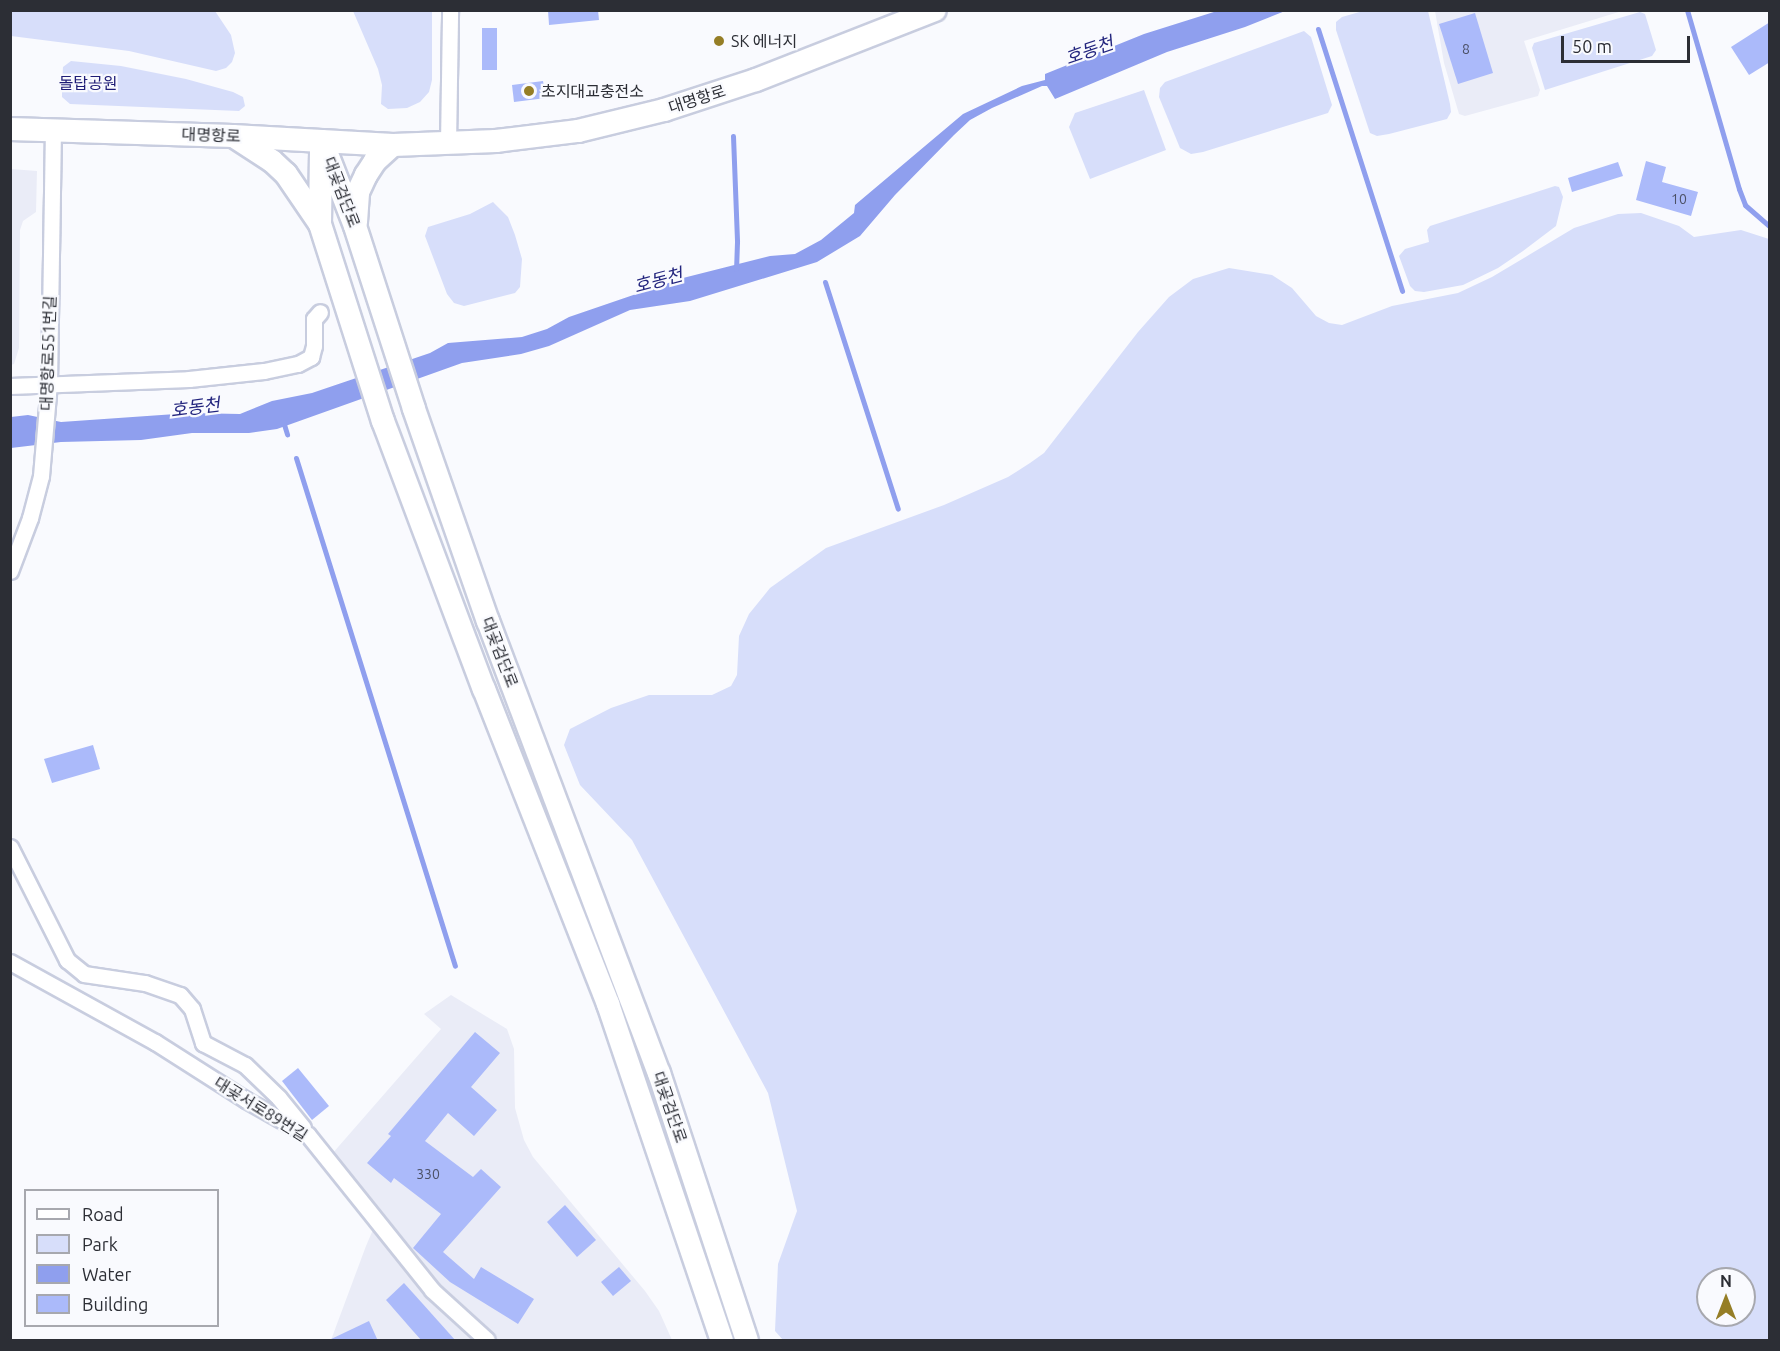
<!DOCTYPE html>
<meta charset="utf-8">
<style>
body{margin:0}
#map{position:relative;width:1780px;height:1351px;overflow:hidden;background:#f9fafe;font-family:Ubuntu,"Noto Sans KR",sans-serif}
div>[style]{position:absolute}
.built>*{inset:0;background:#eaecf7}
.green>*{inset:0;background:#d7defa}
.water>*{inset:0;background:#8f9fee}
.stream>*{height:5px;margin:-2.5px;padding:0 2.5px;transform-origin:2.5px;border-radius:2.5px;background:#8f9fee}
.building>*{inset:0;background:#abbafa}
.roads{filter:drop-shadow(2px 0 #c8cddf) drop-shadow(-2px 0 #c8cddf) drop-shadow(0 2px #c8cddf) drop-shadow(0 -2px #c8cddf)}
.street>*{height:15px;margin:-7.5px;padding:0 7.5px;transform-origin:7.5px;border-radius:7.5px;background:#fff}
.secondary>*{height:22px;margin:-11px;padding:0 11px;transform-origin:11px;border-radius:11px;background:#fff}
.dots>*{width:16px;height:16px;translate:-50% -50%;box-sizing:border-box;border:3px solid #f9fafe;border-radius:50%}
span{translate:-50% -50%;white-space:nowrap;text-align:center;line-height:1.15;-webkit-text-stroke:4.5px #f9fafe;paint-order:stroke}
.number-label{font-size:14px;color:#4c5166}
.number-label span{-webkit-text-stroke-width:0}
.poi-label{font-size:16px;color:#2c2e35}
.left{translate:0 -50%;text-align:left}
.park-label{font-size:16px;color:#1e1c76}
.street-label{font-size:16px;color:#2c2e35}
.water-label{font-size:18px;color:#23257e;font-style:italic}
.frame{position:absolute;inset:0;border:12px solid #2c2e35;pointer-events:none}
.legend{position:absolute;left:24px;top:1189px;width:195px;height:138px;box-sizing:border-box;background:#f9fafe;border:2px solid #a7a8ae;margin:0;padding:8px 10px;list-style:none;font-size:18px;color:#2c2e35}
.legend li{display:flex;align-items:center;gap:12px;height:30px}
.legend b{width:30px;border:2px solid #a7a8ae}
.north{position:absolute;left:1696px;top:1267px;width:60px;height:60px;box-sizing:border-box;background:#f9fafe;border:2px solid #a7a8ae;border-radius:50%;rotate:0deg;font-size:16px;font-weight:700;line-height:24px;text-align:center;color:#2c2e35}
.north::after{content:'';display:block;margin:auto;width:21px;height:27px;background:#957e26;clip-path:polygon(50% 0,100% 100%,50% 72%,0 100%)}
.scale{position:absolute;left:1561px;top:36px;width:129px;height:27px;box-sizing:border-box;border:3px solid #2c2e35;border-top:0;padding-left:8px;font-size:18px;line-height:21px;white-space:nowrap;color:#2c2e35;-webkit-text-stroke:4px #f9fafe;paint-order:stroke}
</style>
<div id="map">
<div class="built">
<div style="clip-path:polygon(1435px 11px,1622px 11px,1524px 41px,1540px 90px,1538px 96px,1465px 116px,1459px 114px,1444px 63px)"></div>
<div style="clip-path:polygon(11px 169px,37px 171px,36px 212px,23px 221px,20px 230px,19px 348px,14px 364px,11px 365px)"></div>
<div style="clip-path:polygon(451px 995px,507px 1029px,514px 1049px,515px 1108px,524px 1140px,533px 1157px,645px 1291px,659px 1311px,672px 1340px,497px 1340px,451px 1301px,423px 1271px,332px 1154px,441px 1029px,424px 1014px)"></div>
<div style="clip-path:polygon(375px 1230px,479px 1340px,331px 1340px,366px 1246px,372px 1232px)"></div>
</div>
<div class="green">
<div style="clip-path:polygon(10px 11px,215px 11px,231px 35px,235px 53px,232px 62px,226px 68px,216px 71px,129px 51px,11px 36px)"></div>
<div style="clip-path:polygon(353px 11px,432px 11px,432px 80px,429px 92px,420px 102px,407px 108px,388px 109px,381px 104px,382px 85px,378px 69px)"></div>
<div style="clip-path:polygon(1363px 11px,1428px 11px,1450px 104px,1451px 112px,1447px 119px,1389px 134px,1377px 136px,1370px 133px,1336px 30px,1336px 22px,1342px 17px)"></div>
<div style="clip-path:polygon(1640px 12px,1645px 14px,1656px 50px,1652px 56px,1545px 90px,1532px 48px,1534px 43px)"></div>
<div style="clip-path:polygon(1304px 31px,1311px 37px,1332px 105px,1328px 113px,1203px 152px,1191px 154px,1180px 148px,1159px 97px,1160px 88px,1165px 82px)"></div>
<div style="clip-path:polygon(71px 61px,121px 66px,186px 79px,233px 92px,243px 97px,245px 106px,239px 111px,70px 104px,62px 97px,62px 86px,63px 67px)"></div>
<div style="clip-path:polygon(1144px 90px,1166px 150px,1090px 179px,1069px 127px,1075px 113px)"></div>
<div style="clip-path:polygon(1555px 186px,1559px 187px,1563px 197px,1556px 226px,1523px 251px,1498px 268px,1463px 285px,1424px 292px,1415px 291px,1410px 286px,1399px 256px,1405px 249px,1429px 242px,1427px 230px,1430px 226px)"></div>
<div style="clip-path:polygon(493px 202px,508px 217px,515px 235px,522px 259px,520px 287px,515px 293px,464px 306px,454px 303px,447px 294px,425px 236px,428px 227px,470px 214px)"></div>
<div style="clip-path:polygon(evenodd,1641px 213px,1679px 226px,1694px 237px,1741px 230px,1769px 239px,1769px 1340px,783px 1340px,775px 1331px,778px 1264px,797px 1211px,768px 1093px,632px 840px,580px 785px,564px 745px,570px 729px,611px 708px,649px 695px,712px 695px,731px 686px,737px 675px,739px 636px,749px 614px,770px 588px,826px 548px,944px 505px,1008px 477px,1030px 463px,1044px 453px,1138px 332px,1169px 297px,1193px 279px,1229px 268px,1272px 275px,1292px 288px,1316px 316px,1329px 323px,1342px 325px,1392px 306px,1458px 293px,1492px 277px,1574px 228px,1618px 214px,1641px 213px,1708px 1279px,1744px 1279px,1744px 1315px,1708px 1315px,1708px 1279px)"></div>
</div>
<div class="water">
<div style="clip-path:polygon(1217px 11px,1285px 11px,1245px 27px,1167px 52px,1055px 99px,1047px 86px,1042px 86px,992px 108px,970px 120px,954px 135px,895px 195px,860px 236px,817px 262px,690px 301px,630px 310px,549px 346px,521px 354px,462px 363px,277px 429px,249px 433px,192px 433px,141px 440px,61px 442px,11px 448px,11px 417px,28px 415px,61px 422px,190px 413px,240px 414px,272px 401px,312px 393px,430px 353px,448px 343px,522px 337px,547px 329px,569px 317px,683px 278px,770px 256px,795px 254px,821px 240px,854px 213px,855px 205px,963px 114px,1022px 86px,1045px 80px,1045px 74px,1144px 34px)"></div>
</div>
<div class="stream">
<div style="left:1687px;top:10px;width:186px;rotate:73.8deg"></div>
<div style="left:1739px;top:189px;width:17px;rotate:69deg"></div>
<div style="left:1745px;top:205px;width:33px;rotate:41deg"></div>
<div style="left:1318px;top:29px;width:275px;rotate:72.2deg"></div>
<div style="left:733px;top:136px;width:106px;rotate:87.8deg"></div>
<div style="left:737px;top:242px;width:27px;rotate:92deg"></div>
<div style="left:825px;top:282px;width:238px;rotate:72.2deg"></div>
<div style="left:283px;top:421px;width:14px;rotate:73deg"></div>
<div style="left:296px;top:458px;width:532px;rotate:72.62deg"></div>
</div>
<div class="building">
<div style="clip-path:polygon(548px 10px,598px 10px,599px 20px,549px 25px)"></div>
<div style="clip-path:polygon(1475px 13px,1493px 73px,1458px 84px,1439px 24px)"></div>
<div style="clip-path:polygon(1770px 22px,1770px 62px,1749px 75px,1731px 47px)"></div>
<div style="clip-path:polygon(482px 28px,497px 28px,497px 70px,482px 70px)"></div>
<div style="clip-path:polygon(543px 81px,546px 98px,514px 102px,512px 85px)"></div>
<div style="clip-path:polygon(1646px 161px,1666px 167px,1662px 182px,1698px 192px,1691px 216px,1636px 200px)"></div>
<div style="clip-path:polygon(1618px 162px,1623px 176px,1572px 192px,1568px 178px)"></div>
<div style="clip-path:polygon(93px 745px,100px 769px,52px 783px,44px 759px)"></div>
<div style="clip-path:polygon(475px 1032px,500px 1053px,471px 1087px,497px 1110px,474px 1136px,448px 1113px,425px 1141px,473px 1177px,481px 1169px,501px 1187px,443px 1252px,474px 1279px,481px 1267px,534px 1299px,518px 1324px,450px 1282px,413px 1248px,441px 1214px,394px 1178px,391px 1183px,367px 1163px,391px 1136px,388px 1134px)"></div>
<div style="clip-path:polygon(298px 1068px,329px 1106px,312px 1120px,282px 1081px)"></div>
<div style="clip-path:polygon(565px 1205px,596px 1240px,577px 1257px,547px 1222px)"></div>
<div style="clip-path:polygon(619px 1267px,631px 1281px,613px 1296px,601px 1282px)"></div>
<div style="clip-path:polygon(404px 1283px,422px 1303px,456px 1341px,422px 1341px,413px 1331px,386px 1300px)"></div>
<div style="clip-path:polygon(369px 1321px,378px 1341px,327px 1341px)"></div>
</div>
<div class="roads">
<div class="street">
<div style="left:448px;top:144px;width:134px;rotate:-89.1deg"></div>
<div style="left:10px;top:386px;width:179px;rotate:-2.2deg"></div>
<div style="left:189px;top:379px;width:75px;rotate:-6.1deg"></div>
<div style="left:264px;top:371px;width:35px;rotate:-12deg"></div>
<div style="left:298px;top:364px;width:15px;rotate:-28deg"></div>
<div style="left:311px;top:357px;width:11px;rotate:-75deg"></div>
<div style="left:314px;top:346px;width:27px;rotate:-90deg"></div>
<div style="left:314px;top:319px;width:9px;rotate:-49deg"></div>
<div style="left:10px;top:571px;width:57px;rotate:-69.3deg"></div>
<div style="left:30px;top:518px;width:43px;rotate:-75.3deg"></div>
<div style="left:41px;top:476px;width:93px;rotate:-85.1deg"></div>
<div style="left:49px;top:383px;width:252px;rotate:-89.1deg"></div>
<div style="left:10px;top:847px;width:127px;rotate:63.2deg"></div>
<div style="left:67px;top:960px;width:22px;rotate:39deg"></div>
<div style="left:84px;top:974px;width:62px;rotate:8.4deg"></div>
<div style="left:145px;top:983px;width:37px;rotate:19deg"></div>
<div style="left:180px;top:995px;width:18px;rotate:49deg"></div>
<div style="left:192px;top:1009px;width:36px;rotate:72deg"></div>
<div style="left:203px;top:1043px;width:47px;rotate:27.6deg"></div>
<div style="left:245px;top:1065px;width:47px;rotate:44.1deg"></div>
<div style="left:279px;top:1098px;width:38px;rotate:51deg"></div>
<div style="left:10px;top:962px;width:166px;rotate:28.9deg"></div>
<div style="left:155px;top:1042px;width:108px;rotate:32.5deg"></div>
<div style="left:246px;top:1100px;width:71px;rotate:29.4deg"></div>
<div style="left:308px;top:1135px;width:198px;rotate:51.3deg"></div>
<div style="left:432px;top:1290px;width:74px;rotate:42.3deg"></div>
</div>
<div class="secondary">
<div style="left:10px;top:129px;width:223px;rotate:1.8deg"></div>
<div style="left:233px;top:136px;width:160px;rotate:3.2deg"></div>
<div style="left:393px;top:145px;width:103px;rotate:-2.2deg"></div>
<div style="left:496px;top:141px;width:83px;rotate:-7deg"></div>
<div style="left:578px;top:131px;width:89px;rotate:-13.7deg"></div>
<div style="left:664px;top:110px;width:97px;rotate:-18.1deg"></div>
<div style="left:756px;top:80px;width:192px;rotate:-21.4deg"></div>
<div style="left:235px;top:137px;width:44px;rotate:33deg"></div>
<div style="left:272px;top:161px;width:19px;rotate:43deg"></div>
<div style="left:286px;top:174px;width:60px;rotate:55.8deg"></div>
<div style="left:322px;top:141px;width:91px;rotate:68.8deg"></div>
<div style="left:355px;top:226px;width:192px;rotate:72.1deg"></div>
<div style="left:414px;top:409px;width:225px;rotate:70.8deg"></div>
<div style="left:488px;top:621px;width:483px;rotate:69.3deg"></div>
<div style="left:659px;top:1073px;width:281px;rotate:71.8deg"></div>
<div style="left:321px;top:152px;width:72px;rotate:90.8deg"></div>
<div style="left:320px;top:224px;width:207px;rotate:72.3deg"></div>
<div style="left:383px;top:421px;width:286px;rotate:69.4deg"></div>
<div style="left:484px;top:689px;width:339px;rotate:68.5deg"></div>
<div style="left:608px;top:1004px;width:355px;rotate:71.3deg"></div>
<div style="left:356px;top:222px;width:30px;rotate:-86deg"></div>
<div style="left:358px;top:192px;width:19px;rotate:-65deg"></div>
<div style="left:366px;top:175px;width:17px;rotate:-57deg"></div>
<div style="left:375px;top:161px;width:24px;rotate:-42deg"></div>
</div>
</div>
<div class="dots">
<div style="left:719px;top:41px;background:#957e26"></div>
<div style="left:529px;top:91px;background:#957e26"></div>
</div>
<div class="number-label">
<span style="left:1466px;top:49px">8</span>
<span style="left:1679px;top:199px">10</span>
<span style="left:428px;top:1174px">330</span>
</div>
<div class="poi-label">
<span class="left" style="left:731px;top:41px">SK 에너지</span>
<span class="left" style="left:541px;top:91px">초지대교충전소</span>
</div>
<div class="park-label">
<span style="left:88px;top:83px">돌탑공원</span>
</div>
<div class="street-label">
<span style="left:697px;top:99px;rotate:-18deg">대명항로</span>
<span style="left:211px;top:135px;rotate:2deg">대명항로</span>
<span style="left:342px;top:192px;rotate:69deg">대곶검단로</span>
<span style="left:48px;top:353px;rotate:-88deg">대명항로551번길</span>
<span style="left:500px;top:652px;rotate:69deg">대곶검단로</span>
<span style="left:670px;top:1107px;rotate:71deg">대곶검단로</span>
<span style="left:261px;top:1109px;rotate:32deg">대곶서로89번길</span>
</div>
<div class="water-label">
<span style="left:1089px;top:50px;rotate:-19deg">호동천</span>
<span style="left:658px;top:280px;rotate:-15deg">호동천</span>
<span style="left:195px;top:407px;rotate:-7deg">호동천</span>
</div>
<div class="frame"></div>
<ul class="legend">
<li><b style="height:8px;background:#fff"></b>Road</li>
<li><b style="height:16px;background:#d7defa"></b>Park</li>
<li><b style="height:16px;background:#8f9fee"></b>Water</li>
<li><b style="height:16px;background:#abbafa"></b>Building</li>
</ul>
<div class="north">N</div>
<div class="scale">50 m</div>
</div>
